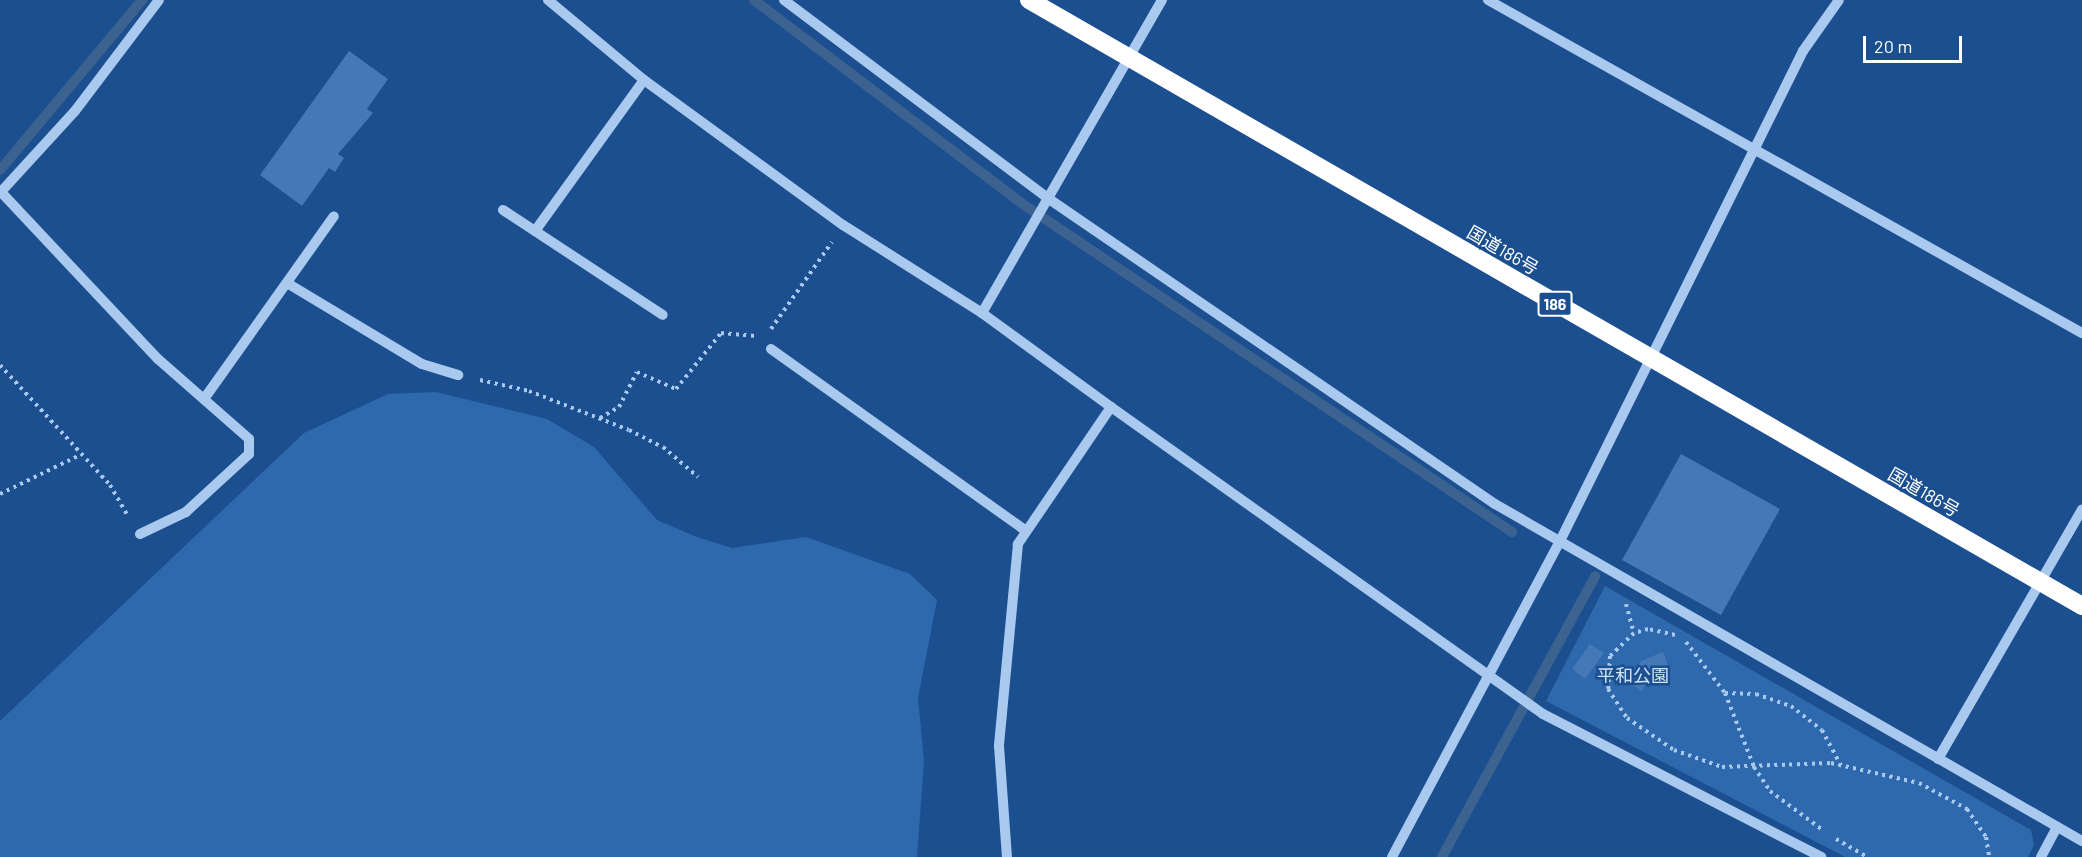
<!DOCTYPE html>
<meta charset="utf-8">
<style>
body{margin:0}
#map{position:relative;width:2082px;height:857px;overflow:hidden;background:#1b4f8f;font-family:Barlow,"Noto Sans JP",sans-serif}
div>[style]{position:absolute}
.green>*{inset:0;background:#2e69ad}
.stream>*{height:10px;margin:-5px;padding:0 5px;transform-origin:5px;border-radius:5px;background:#3c6290}
.building>*{inset:0;background:#4478b7}
.path>*{height:4px;margin-top:-2px;transform-origin:0;background:repeating-linear-gradient(90deg,#a9c9ee 0 3px,transparent 0 7.5px)}
.minor>*{height:10px;margin:-5px;padding:0 5px;transform-origin:5px;border-radius:5px;background:#a9c9ee}
.highway>*{height:18px;margin:-9px;padding:0 9px;transform-origin:9px;border-radius:9px;background:#fff}
span{translate:-50% -50%;white-space:nowrap;text-align:center;line-height:1.15;-webkit-text-stroke:5px #1b4f8f;paint-order:stroke}
.shield-label span{padding:2px 4px;background:#1b4f8f;border:2px solid;border-radius:4px;-webkit-text-stroke-width:0}
.shield-label{font-size:16px;color:#fff;font-weight:700}
.street-label{font-size:18px;color:#fff}
.park-label{font-size:18px;color:#cfe3fa}
.scale{position:absolute;left:1863px;top:36px;width:99px;height:27px;box-sizing:border-box;border:3px solid #fff;border-top:0;padding-left:8px;font-size:18px;line-height:21px;white-space:nowrap;color:#fff;-webkit-text-stroke:4px #1b4f8f;paint-order:stroke}
</style>
<div id="map">
<div class="green">
<div style="clip-path:polygon(436px 392px,547px 419px,594px 447px,657px 520px,697px 537px,732px 548px,806px 537px,910px 574px,937px 600px,918px 698px,924px 761px,917px 857px,0 857px,0 721px,304px 433px,388px 394px)"></div>
<div style="clip-path:polygon(1605px 586px,2031px 830px,2034px 845px,2028px 857px,1845px 857px,1546px 701px)"></div>
</div>
<div class="stream">
<div style="left:754px;top:0;width:343px;rotate:37.2deg"></div>
<div style="left:1027px;top:207px;width:584px;rotate:33.83deg"></div>
<div style="left:0;top:170px;width:222px;rotate:-50.1deg"></div>
<div style="left:1442px;top:857px;width:320px;rotate:-61.4deg"></div>
</div>
<div class="building">
<div style="clip-path:polygon(349px 51px,388px 79px,367px 109px,373px 113px,338px 154px,344px 158px,335px 172px,329px 168px,302px 206px,260px 175px)"></div>
<div style="clip-path:polygon(1681px 454px,1780px 509px,1721px 615px,1622px 560px)"></div>
<div style="clip-path:polygon(1590px 644px,1604px 653px,1585px 679px,1572px 669px)"></div>
<div style="clip-path:polygon(1663px 652px,1668px 665px,1652px 672px,1642px 691px,1630px 684px,1641px 661px)"></div>
</div>
<div class="path">
<div style="left:771px;top:329px;width:106px;rotate:-55deg"></div>
<div style="left:0;top:365px;width:163px;rotate:47.5deg"></div>
<div style="left:110px;top:485px;width:36px;rotate:60deg"></div>
<div style="left:480px;top:380px;width:50px;rotate:12.7deg"></div>
<div style="left:529px;top:391px;width:107px;rotate:21.3deg"></div>
<div style="left:629px;top:430px;width:38px;rotate:27deg"></div>
<div style="left:663px;top:447px;width:46px;rotate:40.6deg"></div>
<div style="left:600px;top:418px;width:22px;rotate:-30deg"></div>
<div style="left:619px;top:407px;width:39px;rotate:-63deg"></div>
<div style="left:637px;top:372px;width:43px;rotate:23.6deg"></div>
<div style="left:676px;top:389px;width:72px;rotate:-51.2deg"></div>
<div style="left:721px;top:333px;width:35px;rotate:5deg"></div>
<div style="left:0;top:494px;width:89px;rotate:-26deg"></div>
<div style="left:1626px;top:604px;width:30px;rotate:75deg"></div>
<div style="left:1675px;top:635px;width:28px;rotate:-167deg"></div>
<div style="left:1648px;top:629px;width:15px;rotate:164deg"></div>
<div style="left:1634px;top:633px;width:33px;rotate:136deg"></div>
<div style="left:1610px;top:656px;width:33px;rotate:93deg"></div>
<div style="left:1608px;top:689px;width:35px;rotate:57deg"></div>
<div style="left:1627px;top:718px;width:57px;rotate:34.2deg"></div>
<div style="left:1674px;top:750px;width:51px;rotate:19.5deg"></div>
<div style="left:1722px;top:767px;width:109px;rotate:-2.1deg"></div>
<div style="left:1831px;top:763px;width:90px;rotate:12.8deg"></div>
<div style="left:1919px;top:783px;width:55px;rotate:28.4deg"></div>
<div style="left:1967px;top:809px;width:34px;rotate:56deg"></div>
<div style="left:1986px;top:837px;width:20px;rotate:81deg"></div>
<div style="left:1686px;top:642px;width:64px;rotate:52.6deg"></div>
<div style="left:1725px;top:693px;width:79px;rotate:68.6deg"></div>
<div style="left:1754px;top:767px;width:29px;rotate:56deg"></div>
<div style="left:1770px;top:791px;width:67px;rotate:36.5deg"></div>
<div style="left:1725px;top:693px;width:31px;rotate:2deg"></div>
<div style="left:1756px;top:694px;width:37px;rotate:19deg"></div>
<div style="left:1791px;top:706px;width:39px;rotate:38deg"></div>
<div style="left:1822px;top:730px;width:40px;rotate:62deg"></div>
<div style="left:1836px;top:839px;width:36px;rotate:30deg"></div>
</div>
<div class="minor">
<div style="left:548px;top:0;width:125px;rotate:39.8deg"></div>
<div style="left:644px;top:80px;width:246px;rotate:36.1deg"></div>
<div style="left:843px;top:225px;width:165px;rotate:32.3deg"></div>
<div style="left:982px;top:313px;width:160px;rotate:36.1deg"></div>
<div style="left:1111px;top:407px;width:166px;rotate:124.2deg"></div>
<div style="left:1018px;top:544px;width:203px;rotate:95.4deg"></div>
<div style="left:999px;top:746px;width:111px;rotate:85.9deg"></div>
<div style="left:784px;top:0;width:331px;rotate:36.9deg"></div>
<div style="left:1049px;top:199px;width:540px;rotate:34.37deg"></div>
<div style="left:1495px;top:504px;width:677px;rotate:29.86deg"></div>
<div style="left:1488px;top:0;width:681px;rotate:29.28deg"></div>
<div style="left:1px;top:192px;width:229px;rotate:46.8deg"></div>
<div style="left:158px;top:359px;width:121px;rotate:41.3deg"></div>
<div style="left:249px;top:439px;width:15px;rotate:90deg"></div>
<div style="left:249px;top:454px;width:86px;rotate:137.4deg"></div>
<div style="left:186px;top:512px;width:51px;rotate:154.4deg"></div>
<div style="left:0;top:193px;width:111px;rotate:-47.6deg"></div>
<div style="left:75px;top:111px;width:139px;rotate:-52.9deg"></div>
<div style="left:503px;top:210px;width:191px;rotate:33.3deg"></div>
<div style="left:535px;top:231px;width:186px;rotate:-54.2deg"></div>
<div style="left:287px;top:283px;width:157px;rotate:31deg"></div>
<div style="left:422px;top:364px;width:38px;rotate:17deg"></div>
<div style="left:982px;top:313px;width:361px;rotate:-60.1deg"></div>
<div style="left:771px;top:349px;width:312px;rotate:35.5deg"></div>
<div style="left:204px;top:399px;width:224px;rotate:-54.6deg"></div>
<div style="left:1111px;top:407px;width:530px;rotate:35.4deg"></div>
<div style="left:1543px;top:714px;width:313px;rotate:27.2deg"></div>
<div style="left:1938px;top:759px;width:288px;rotate:-60deg"></div>
<div style="left:1392px;top:857px;width:358px;rotate:-62deg"></div>
<div style="left:1560px;top:541px;width:547px;rotate:-63.62deg"></div>
<div style="left:1803px;top:51px;width:62px;rotate:-54.8deg"></div>
<div style="left:2041px;top:857px;width:34px;rotate:-62deg"></div>
</div>
<div class="highway">
<div style="left:1029px;top:0;width:1215px;rotate:29.92deg"></div>
</div>
<div class="shield-label">
<span style="left:1555px;top:304px">186</span>
</div>
<div class="street-label">
<span style="left:1503px;top:250px;rotate:30deg">国道186号</span>
<span style="left:1924px;top:492px;rotate:30deg">国道186号</span>
</div>
<div class="park-label">
<span style="left:1633px;top:675px">平和公園</span>
</div>
<div class="scale">20 m</div>
</div>
